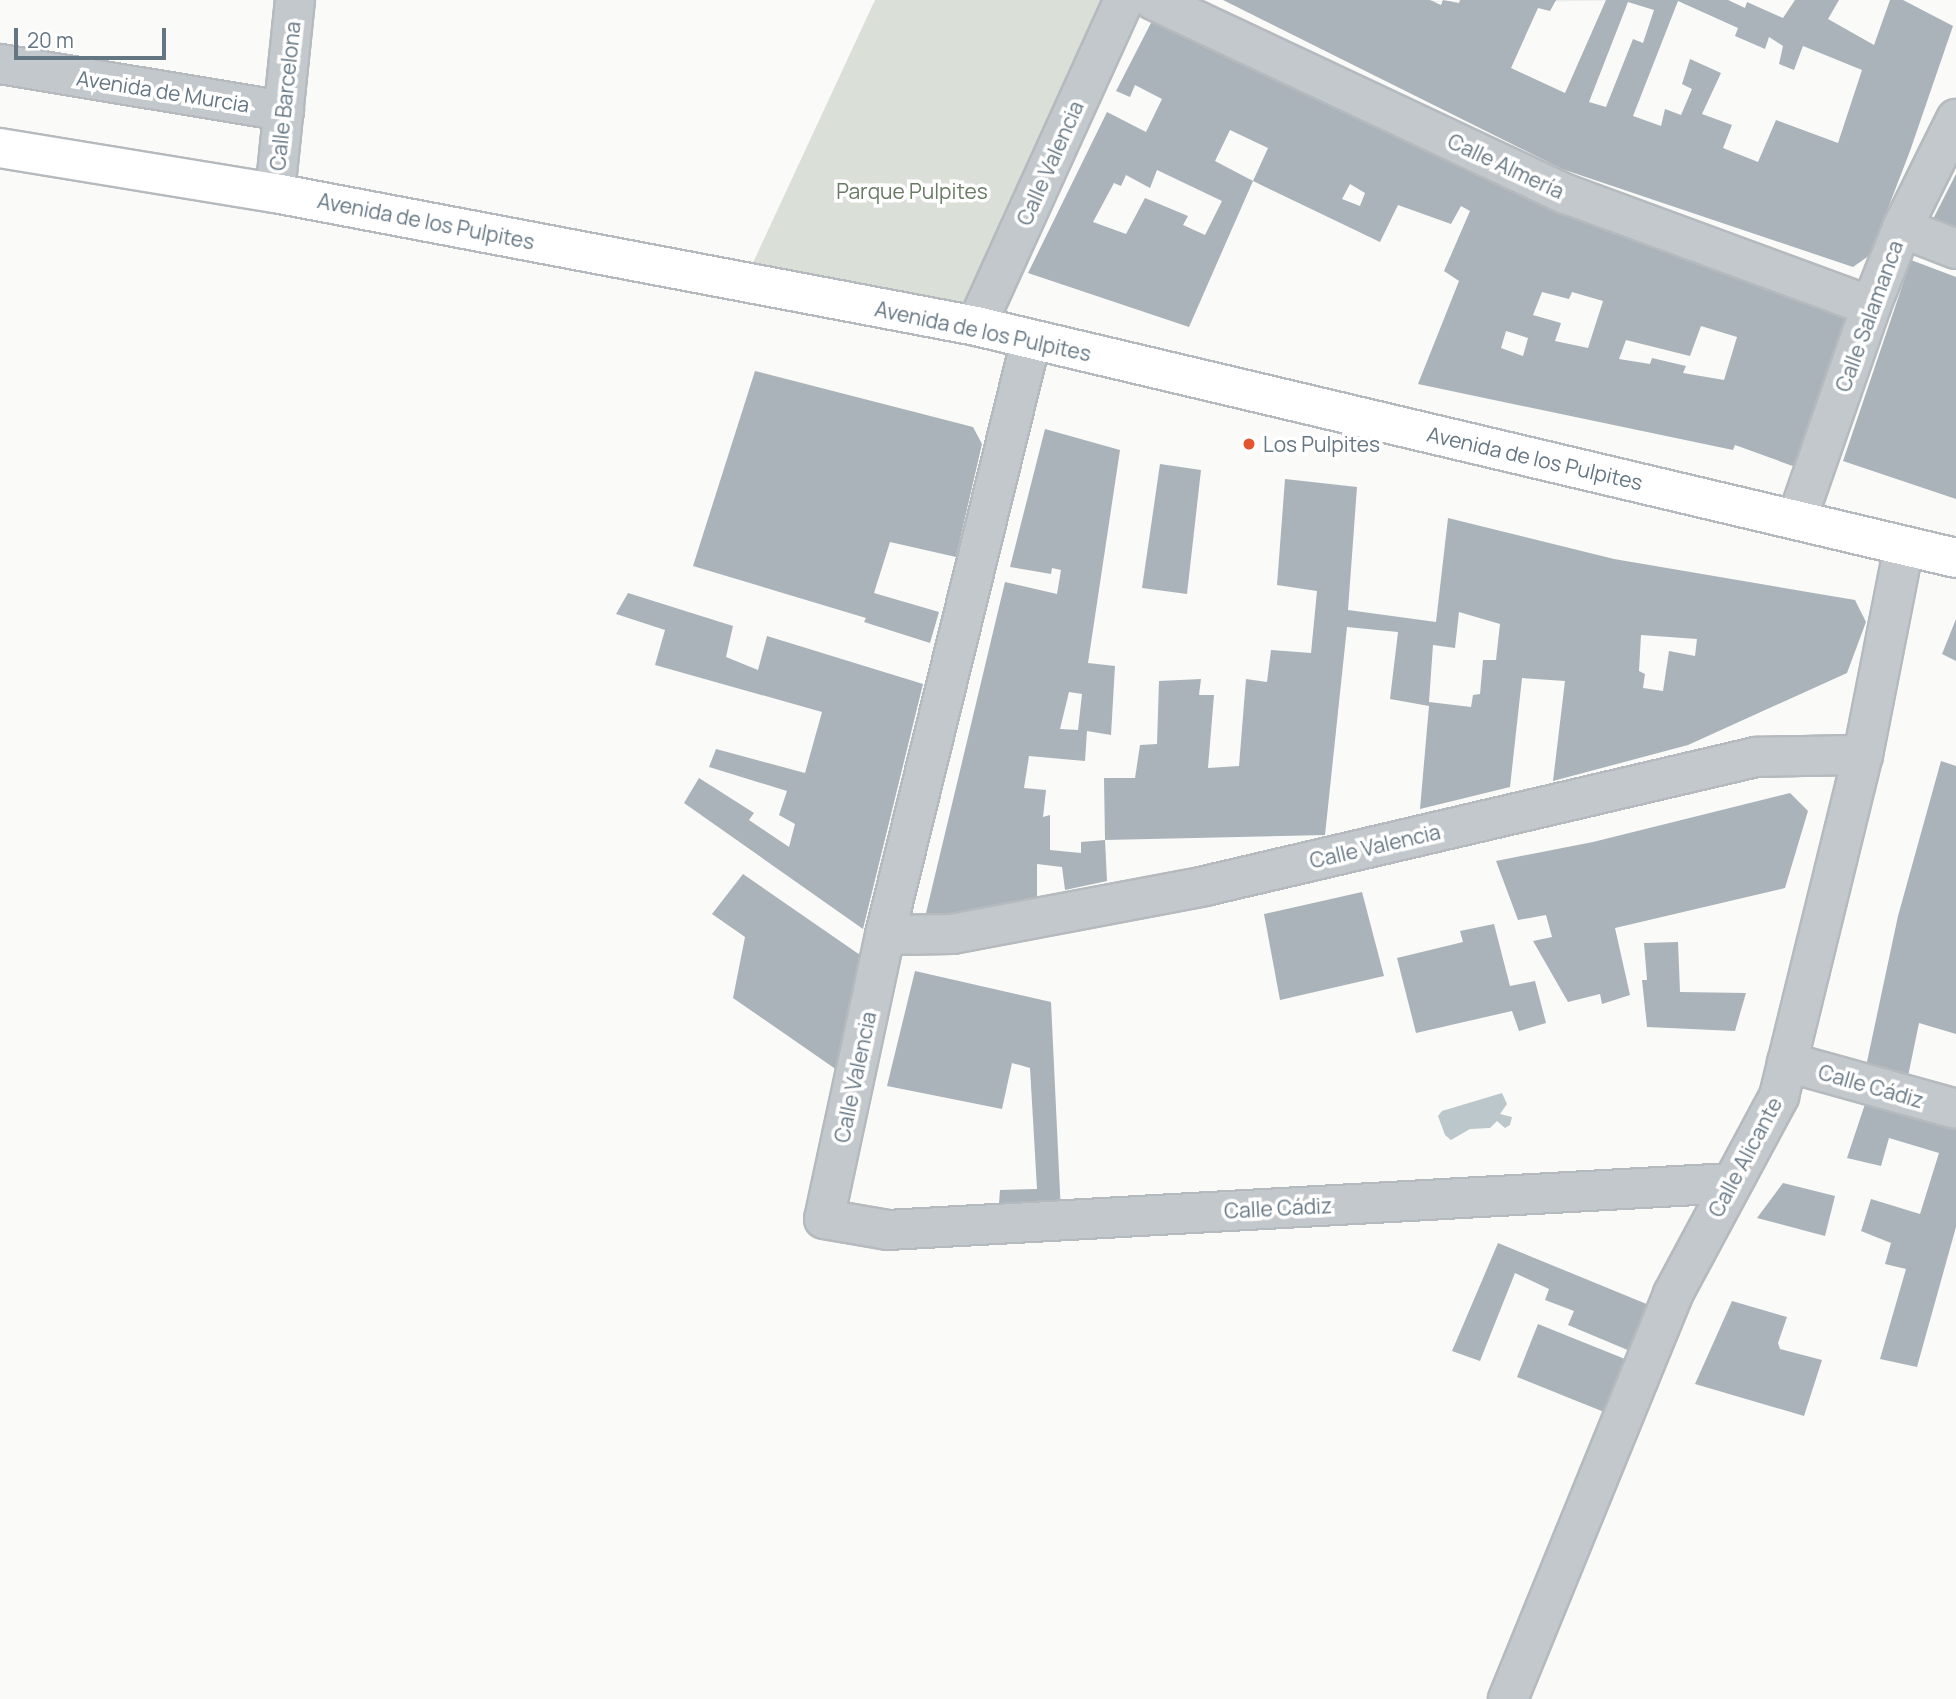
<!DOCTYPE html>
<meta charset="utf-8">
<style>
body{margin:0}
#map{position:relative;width:1956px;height:1699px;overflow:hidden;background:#fafaf8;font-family:Manrope,sans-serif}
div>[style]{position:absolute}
.green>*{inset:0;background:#dadfd7}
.water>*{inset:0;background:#bbc7cb}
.building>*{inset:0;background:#aab3b9}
.roads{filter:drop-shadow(2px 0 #b5babe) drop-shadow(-2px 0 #b5babe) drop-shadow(0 2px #b5babe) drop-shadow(0 -2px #b5babe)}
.minor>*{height:38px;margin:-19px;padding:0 19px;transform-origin:19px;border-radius:19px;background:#c3c8cc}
.primary>*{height:38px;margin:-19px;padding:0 19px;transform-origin:19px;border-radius:19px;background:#fff}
.dots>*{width:19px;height:19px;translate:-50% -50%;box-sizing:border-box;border:4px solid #fff;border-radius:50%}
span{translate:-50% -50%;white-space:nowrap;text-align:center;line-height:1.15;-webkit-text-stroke:7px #fff;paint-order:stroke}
.street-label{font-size:21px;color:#657683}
.park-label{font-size:21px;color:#687a64}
.poi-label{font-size:21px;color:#657683}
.left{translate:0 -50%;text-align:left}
.scale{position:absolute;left:14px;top:28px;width:152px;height:32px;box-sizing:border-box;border:4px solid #657683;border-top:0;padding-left:9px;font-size:21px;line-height:24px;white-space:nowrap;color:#657683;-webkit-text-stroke:5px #fff;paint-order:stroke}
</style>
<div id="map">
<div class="green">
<div style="clip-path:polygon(875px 0,1124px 0,976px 326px,744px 282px)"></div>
</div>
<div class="water">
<div style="clip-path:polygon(1502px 1093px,1507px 1104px,1500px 1114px,1512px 1117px,1510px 1125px,1505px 1128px,1497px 1121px,1490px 1128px,1470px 1129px,1451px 1140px,1445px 1135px,1438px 1116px,1442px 1111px)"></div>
</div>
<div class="building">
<div style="clip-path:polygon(evenodd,1223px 0,1430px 0,1441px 5px,1443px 0,1459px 3px,1460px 0,1556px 0,1550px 11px,1538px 8px,1511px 68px,1565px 93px,1606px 0,1728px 0,1745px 8px,1747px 2px,1783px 18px,1795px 0,1839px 0,1828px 19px,1874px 45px,1890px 0,1903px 0,1953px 26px,1910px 151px,1870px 255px,1853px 267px,1562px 169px,1223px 0,1678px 1px,1738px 28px,1735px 36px,1765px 49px,1769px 37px,1783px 46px,1779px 64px,1794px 70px,1803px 46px,1862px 70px,1838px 143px,1776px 120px,1758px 162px,1723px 148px,1732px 125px,1702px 114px,1721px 73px,1690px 59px,1682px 84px,1692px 89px,1681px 115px,1665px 109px,1661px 126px,1633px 116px,1678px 1px,1223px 0,1628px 2px,1654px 10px,1643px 43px,1633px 39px,1606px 107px,1589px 102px,1628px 2px)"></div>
<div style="clip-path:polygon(evenodd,1154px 17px,1549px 207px,1846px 319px,1801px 469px,1735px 445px,1733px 450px,1418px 384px,1459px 281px,1444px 271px,1470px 211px,1461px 206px,1451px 224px,1398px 205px,1380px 242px,1253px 181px,1189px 327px,1028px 273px,1107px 112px,1146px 132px,1162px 99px,1135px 85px,1130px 97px,1116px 91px,1154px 17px,1230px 130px,1268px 148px,1253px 181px,1215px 161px,1230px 130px,1154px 17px,1157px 170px,1222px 201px,1205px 235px,1183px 225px,1188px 216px,1145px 198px,1126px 234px,1093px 222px,1114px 183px,1121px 186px,1126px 175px,1150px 188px,1157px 170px,1154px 17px,1350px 184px,1365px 193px,1360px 206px,1342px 199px,1350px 184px,1154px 17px,1542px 292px,1569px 299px,1572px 292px,1603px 301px,1588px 348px,1555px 341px,1561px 323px,1533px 315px,1542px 292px,1154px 17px,1701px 326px,1737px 337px,1724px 380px,1683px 373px,1686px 366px,1652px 358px,1650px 364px,1619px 359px,1626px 340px,1690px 356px,1701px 326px,1154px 17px,1506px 331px,1528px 338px,1523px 356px,1501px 348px,1506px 331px)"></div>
<div style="clip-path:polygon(1956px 174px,1956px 230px,1932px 221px)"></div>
<div style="clip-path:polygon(1911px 260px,1956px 277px,1956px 499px,1843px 461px)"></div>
<div style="clip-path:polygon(755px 371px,973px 427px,982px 444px,956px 557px,890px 542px,874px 593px,939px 612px,930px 643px,864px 622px,866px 618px,693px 566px)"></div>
<div style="clip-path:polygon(evenodd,1045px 429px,1120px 450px,1088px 663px,1115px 666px,1111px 735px,1087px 731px,1085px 761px,1029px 756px,1024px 788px,1046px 790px,1043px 817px,1050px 815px,1050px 850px,1081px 853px,1081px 842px,1105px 840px,1107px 881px,1065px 890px,1062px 867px,1037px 864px,1037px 897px,966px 921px,926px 913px,1005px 582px,1057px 594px,1061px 570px,1052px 568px,1051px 574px,1010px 567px,1045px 429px,1069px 692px,1082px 694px,1078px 730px,1060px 729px,1069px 692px)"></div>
<div style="clip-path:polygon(1160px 464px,1201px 470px,1187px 594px,1142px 588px)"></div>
<div style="clip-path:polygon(evenodd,1285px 479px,1357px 487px,1348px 610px,1436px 622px,1448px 518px,1614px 559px,1855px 600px,1866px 622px,1847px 673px,1688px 745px,1553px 781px,1565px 681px,1522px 678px,1510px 787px,1420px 809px,1429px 706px,1390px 699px,1398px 632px,1347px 627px,1325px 835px,1105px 840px,1104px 778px,1135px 778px,1140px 745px,1157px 744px,1159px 681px,1201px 679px,1199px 695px,1214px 695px,1208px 768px,1239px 766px,1246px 679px,1267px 682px,1271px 650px,1311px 653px,1317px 591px,1277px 585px,1285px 479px,1459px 612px,1500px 624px,1496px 660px,1483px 660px,1480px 694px,1473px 695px,1471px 707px,1429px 702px,1433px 645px,1455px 648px,1459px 612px,1285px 479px,1641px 635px,1697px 639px,1695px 656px,1669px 651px,1663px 691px,1643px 688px,1645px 674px,1639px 671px,1641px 635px)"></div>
<div style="clip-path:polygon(628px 593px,733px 626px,726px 657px,758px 670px,767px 636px,923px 684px,863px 929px,684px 803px,699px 778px,754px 813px,749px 820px,789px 847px,795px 824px,779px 815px,787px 791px,709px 767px,716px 749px,805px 773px,822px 712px,655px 665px,665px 630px,616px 614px)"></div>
<div style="clip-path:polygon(1956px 619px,1956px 661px,1942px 654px)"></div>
<div style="clip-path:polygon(1941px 761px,1956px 766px,1956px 1034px,1919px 1023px,1906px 1086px,1864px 1076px,1898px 916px)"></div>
<div style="clip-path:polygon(1790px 793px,1808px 811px,1785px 888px,1615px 928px,1630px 995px,1602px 1004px,1600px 994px,1568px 1002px,1533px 941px,1552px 937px,1546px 915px,1518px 920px,1496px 861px,1593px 842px)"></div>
<div style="clip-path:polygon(743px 874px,863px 957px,837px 1070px,733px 998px,745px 937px,712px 914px)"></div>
<div style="clip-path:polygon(1362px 892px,1384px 976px,1280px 1000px,1264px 914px)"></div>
<div style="clip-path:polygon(1494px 924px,1510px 986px,1535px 981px,1546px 1023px,1519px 1031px,1512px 1011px,1416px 1033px,1397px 958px,1463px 942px,1460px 931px)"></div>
<div style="clip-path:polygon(1678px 942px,1680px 992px,1746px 993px,1735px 1031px,1647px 1027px,1642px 980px,1647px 980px,1644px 943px)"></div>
<div style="clip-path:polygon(915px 971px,1051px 1002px,1061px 1213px,998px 1217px,1000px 1190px,1037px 1189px,1030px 1068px,1012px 1063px,1002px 1109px,887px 1086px)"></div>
<div style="clip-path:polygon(1867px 1098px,1956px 1123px,1956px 1227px,1917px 1367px,1880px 1359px,1906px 1269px,1885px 1264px,1891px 1243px,1861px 1231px,1871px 1199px,1920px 1214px,1939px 1153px,1889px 1138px,1881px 1166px,1847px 1158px)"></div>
<div style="clip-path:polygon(1783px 1183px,1835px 1196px,1825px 1236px,1757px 1218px)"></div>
<div style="clip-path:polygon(1498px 1243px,1649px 1305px,1630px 1351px,1568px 1325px,1574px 1311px,1545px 1300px,1549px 1289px,1515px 1273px,1480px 1361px,1452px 1351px)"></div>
<div style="clip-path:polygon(1732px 1301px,1787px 1317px,1778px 1343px,1780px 1349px,1822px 1360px,1804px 1416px,1695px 1384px)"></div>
<div style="clip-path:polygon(1538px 1324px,1625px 1359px,1604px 1412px,1517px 1377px)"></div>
</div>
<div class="roads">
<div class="minor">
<div style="left:1153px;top:0;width:456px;rotate:25.2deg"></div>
<div style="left:1566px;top:194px;width:325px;rotate:20.2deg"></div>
<div style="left:0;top:64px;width:288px;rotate:9.4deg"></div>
<div style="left:275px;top:193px;width:194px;rotate:-84.1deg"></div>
<div style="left:1902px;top:228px;width:58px;rotate:21.3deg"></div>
<div style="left:976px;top:326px;width:358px;rotate:-65.6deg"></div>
<div style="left:1031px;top:340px;width:613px;rotate:103.79deg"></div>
<div style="left:885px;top:935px;width:290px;rotate:102.1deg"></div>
<div style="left:824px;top:1219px;width:65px;rotate:9.8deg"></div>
<div style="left:888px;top:1230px;width:845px;rotate:-3.19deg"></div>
<div style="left:1797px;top:519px;width:225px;rotate:-70.8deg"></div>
<div style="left:1871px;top:306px;width:84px;rotate:-68.3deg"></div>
<div style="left:1902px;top:228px;width:122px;rotate:-63.6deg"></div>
<div style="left:885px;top:935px;width:67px;rotate:-0.9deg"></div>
<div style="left:952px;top:934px;width:258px;rotate:-10.7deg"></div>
<div style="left:1205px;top:886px;width:566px;rotate:-13.18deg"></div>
<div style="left:1756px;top:757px;width:107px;rotate:-1.1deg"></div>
<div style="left:1787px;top:1062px;width:175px;rotate:15.5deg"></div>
<div style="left:1508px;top:1699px;width:437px;rotate:-67.8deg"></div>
<div style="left:1673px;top:1294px;width:225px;rotate:-61.8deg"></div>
<div style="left:1779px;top:1096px;width:351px;rotate:-76.2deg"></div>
<div style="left:1863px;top:755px;width:213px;rotate:-78.9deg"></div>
</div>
<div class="primary">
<div style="left:0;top:148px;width:279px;rotate:9.3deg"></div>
<div style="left:275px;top:193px;width:714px;rotate:10.74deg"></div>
<div style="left:976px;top:326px;width:1007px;rotate:13.32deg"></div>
</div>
</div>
<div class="dots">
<div style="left:1249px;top:444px;background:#e4572e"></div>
</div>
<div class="street-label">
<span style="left:163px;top:91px;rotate:9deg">Avenida de Murcia</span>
<span style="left:285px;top:96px;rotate:-84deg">Calle Barcelona</span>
<span style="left:1050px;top:163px;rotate:-66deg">Calle Valencia</span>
<span style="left:1506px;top:166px;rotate:25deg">Calle Almería</span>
<span style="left:426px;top:221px;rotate:11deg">Avenida de los Pulpites</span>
<span style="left:1869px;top:316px;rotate:-70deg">Calle Salamanca</span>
<span style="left:983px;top:331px;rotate:12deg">Avenida de los Pulpites</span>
<span style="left:1535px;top:458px;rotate:13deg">Avenida de los Pulpites</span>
<span style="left:1375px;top:846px;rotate:-13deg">Calle Valencia</span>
<span style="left:855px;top:1077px;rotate:-78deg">Calle Valencia</span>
<span style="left:1871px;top:1086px;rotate:16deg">Calle Cádiz</span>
<span style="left:1745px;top:1157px;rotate:-62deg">Calle Alicante</span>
<span style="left:1278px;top:1208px;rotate:-3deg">Calle Cádiz</span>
</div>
<div class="park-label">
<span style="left:912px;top:191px">Parque Pulpites</span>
</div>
<div class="poi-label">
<span class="left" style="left:1263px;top:444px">Los Pulpites</span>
</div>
<div class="scale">20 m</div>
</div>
